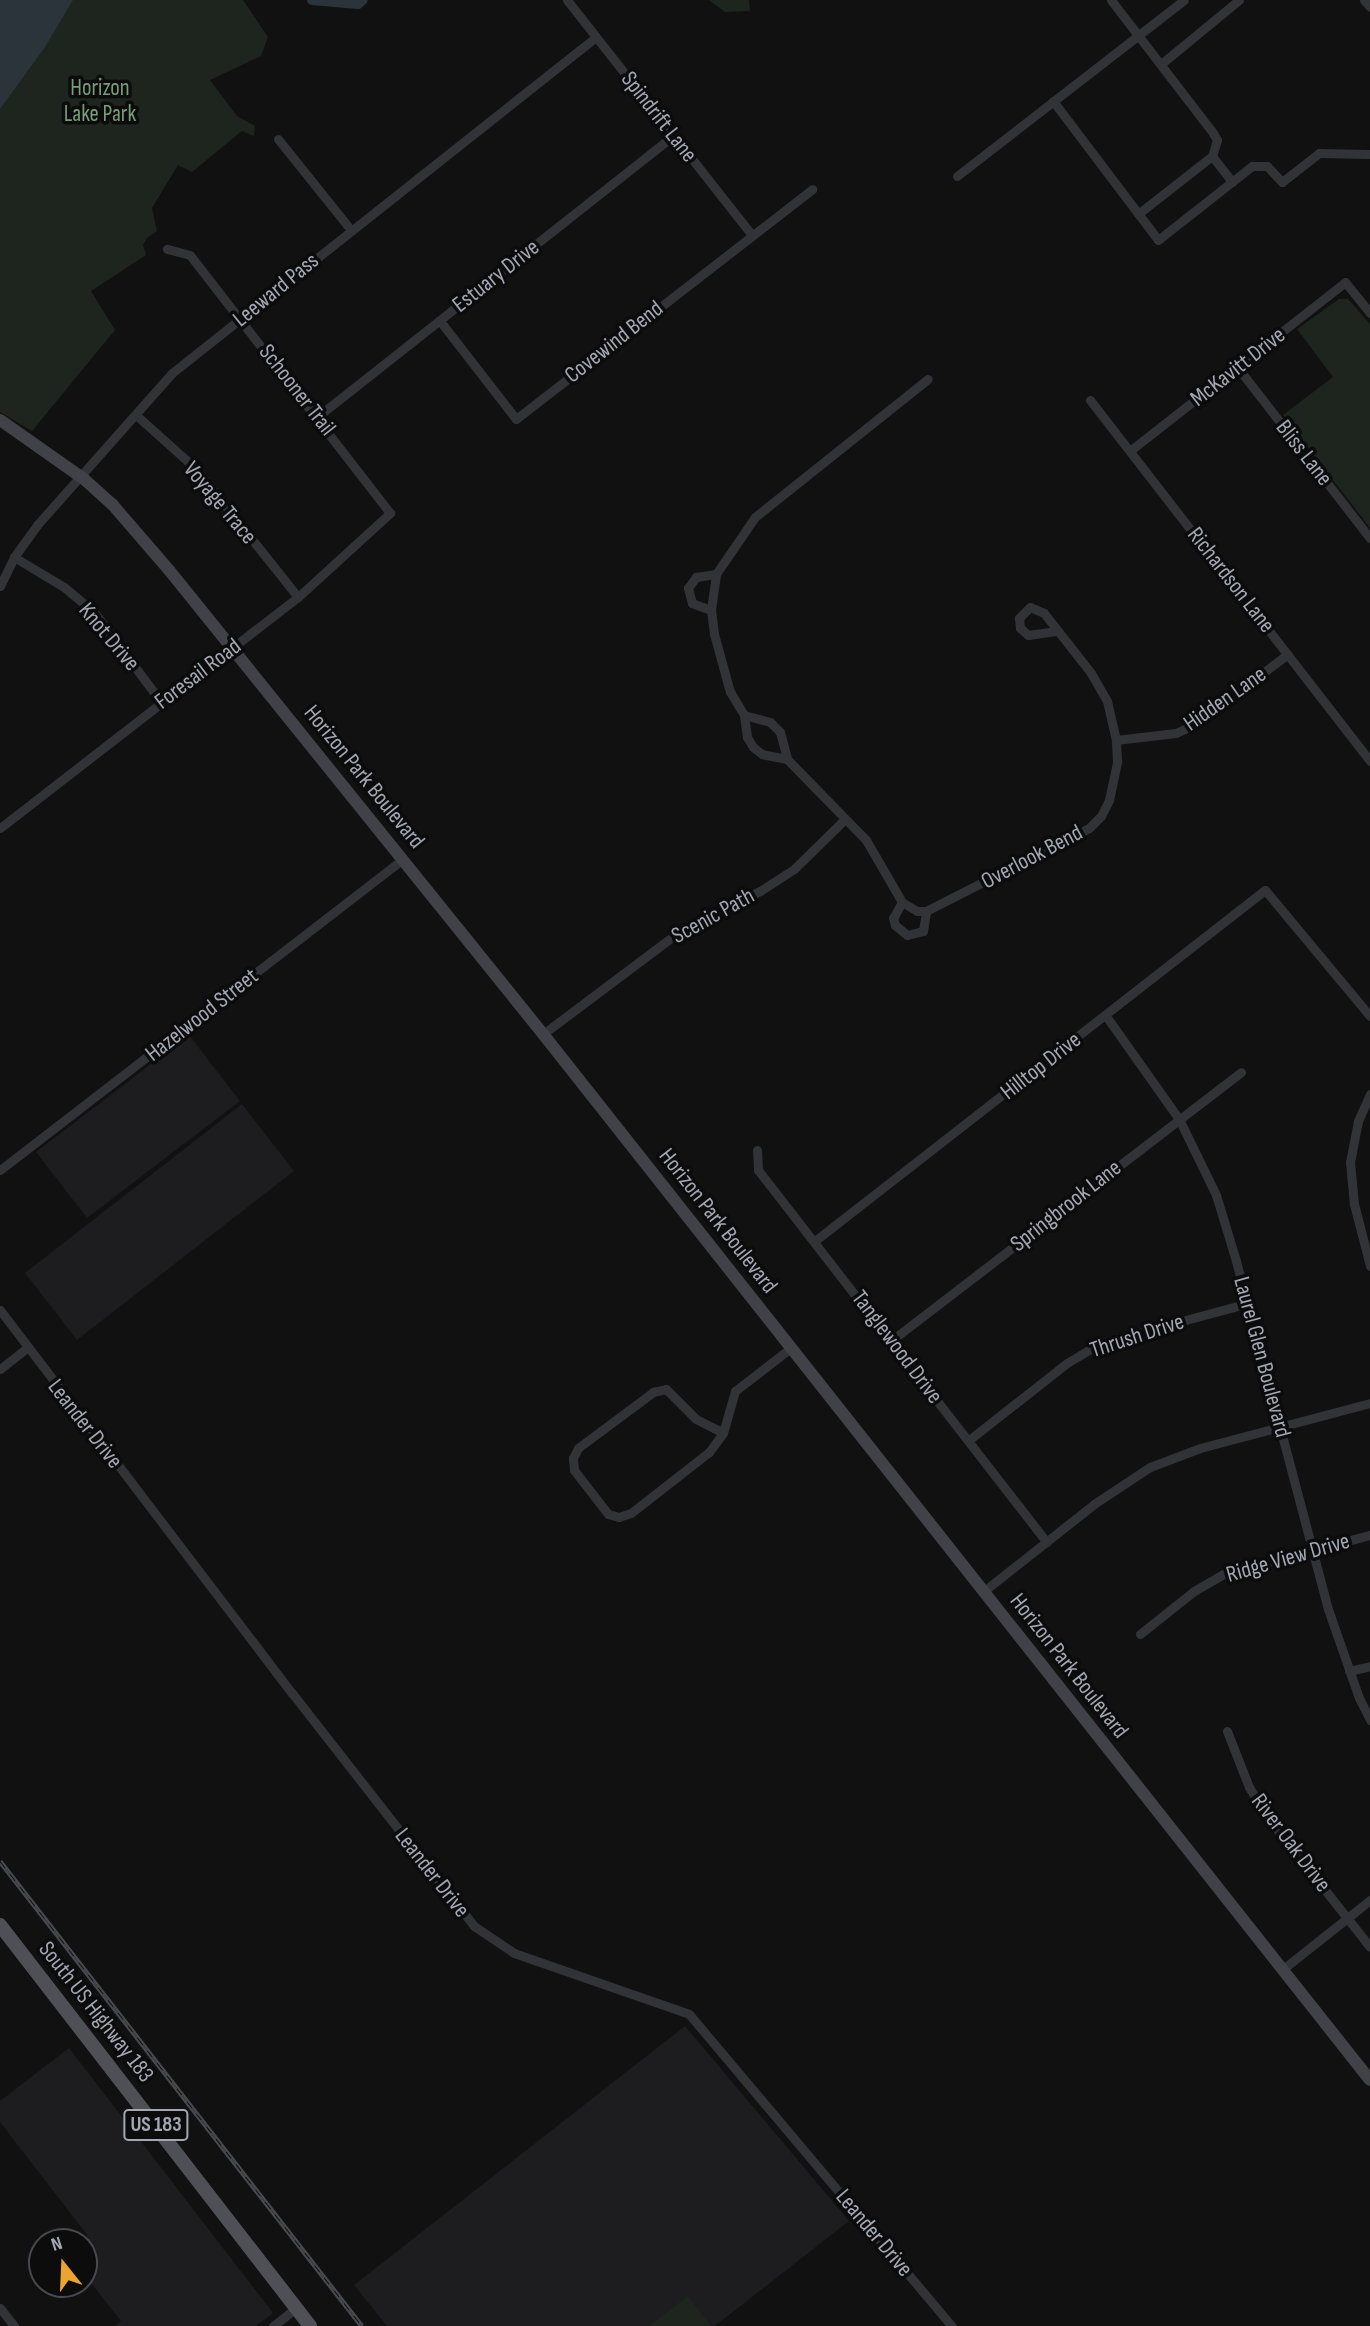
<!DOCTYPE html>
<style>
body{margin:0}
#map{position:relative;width:1370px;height:2326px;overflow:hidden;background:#111112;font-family:"Sofia Sans Condensed",sans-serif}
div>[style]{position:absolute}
.built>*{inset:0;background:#1d1d1f}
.green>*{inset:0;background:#1d251e}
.water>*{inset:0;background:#2b343a}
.canal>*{height:10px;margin:-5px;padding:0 5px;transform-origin:5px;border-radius:5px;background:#2b343a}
.street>*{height:9px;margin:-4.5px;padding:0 4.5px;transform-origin:4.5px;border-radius:4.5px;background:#323337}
.secondary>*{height:12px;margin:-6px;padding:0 6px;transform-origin:6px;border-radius:6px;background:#404247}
.primary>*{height:14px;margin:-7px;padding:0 7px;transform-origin:7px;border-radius:7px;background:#4e5056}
.rail>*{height:5px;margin-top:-2.5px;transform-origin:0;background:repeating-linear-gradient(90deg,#0c0c0d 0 8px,#494b50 0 16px);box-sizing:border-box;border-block:2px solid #494b50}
span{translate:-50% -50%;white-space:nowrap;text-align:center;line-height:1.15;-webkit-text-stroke:7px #0c0c0d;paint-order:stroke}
.shield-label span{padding:2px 5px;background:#0c0c0d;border:2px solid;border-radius:5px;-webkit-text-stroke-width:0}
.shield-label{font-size:21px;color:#a3a8b3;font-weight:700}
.park-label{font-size:23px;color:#7a9e7a}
.street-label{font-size:23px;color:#a3a8b3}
.north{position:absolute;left:28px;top:2228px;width:70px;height:70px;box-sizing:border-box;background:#0c0c0d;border:2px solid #484a4f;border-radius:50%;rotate:342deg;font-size:19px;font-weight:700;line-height:28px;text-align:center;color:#a3a8b3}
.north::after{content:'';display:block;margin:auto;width:24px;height:32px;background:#eca42f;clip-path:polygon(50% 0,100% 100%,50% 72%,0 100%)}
</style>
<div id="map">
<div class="built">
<div style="clip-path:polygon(189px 1035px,240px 1101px,87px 1218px,36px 1152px)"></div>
<div style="clip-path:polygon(242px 1104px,294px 1171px,77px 1340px,25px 1273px)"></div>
<div style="clip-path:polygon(685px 2026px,849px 2221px,715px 2326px,387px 2326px,354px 2285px)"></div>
<div style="clip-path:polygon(69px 2048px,273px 2313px,256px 2326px,115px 2326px,121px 2321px,84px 2274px,84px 2242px,81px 2242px,88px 2236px,0 2122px,0 2101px)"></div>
</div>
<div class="green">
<div style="clip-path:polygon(33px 0,243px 0,268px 37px,261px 56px,210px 80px,237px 116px,255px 126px,254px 136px,242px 131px,192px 172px,178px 165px,152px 208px,157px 231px,147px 238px,143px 245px,146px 255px,91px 291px,115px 330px,32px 431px,0 412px,0 46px)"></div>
<div style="clip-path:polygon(709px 0,749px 0,750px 11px,725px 12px)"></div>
<div style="clip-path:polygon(1339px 299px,1348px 299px,1370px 324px,1370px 528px,1283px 415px,1333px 377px,1297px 329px)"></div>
<div style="clip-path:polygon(688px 2296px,711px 2326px,649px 2326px)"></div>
</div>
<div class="water">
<div style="clip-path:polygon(0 0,73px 0,45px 47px,0 109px)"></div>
</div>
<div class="canal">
<div style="left:312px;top:0;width:46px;rotate:5deg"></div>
<div style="left:358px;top:4px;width:6px;rotate:-39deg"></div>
</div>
<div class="street">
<div style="left:567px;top:0;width:298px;rotate:51.8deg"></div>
<div style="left:1111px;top:0;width:168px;rotate:52.5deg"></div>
<div style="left:1213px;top:133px;width:8px;rotate:60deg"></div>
<div style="left:1217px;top:140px;width:17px;rotate:107deg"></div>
<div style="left:1364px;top:0;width:9px;rotate:49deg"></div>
<div style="left:1161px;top:64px;width:101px;rotate:-39.4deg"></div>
<div style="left:1053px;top:101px;width:174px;rotate:52.9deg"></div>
<div style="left:1158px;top:240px;width:120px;rotate:-38.2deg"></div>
<div style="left:1252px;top:166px;width:15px"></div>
<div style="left:1267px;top:166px;width:22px;rotate:47deg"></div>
<div style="left:1282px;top:182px;width:47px;rotate:-38.1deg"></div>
<div style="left:1319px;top:153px;width:51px;rotate:1.1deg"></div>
<div style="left:278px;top:139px;width:117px;rotate:51.3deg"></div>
<div style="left:957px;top:176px;width:287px;rotate:-37.8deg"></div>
<div style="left:1138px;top:214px;width:94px;rotate:-38.1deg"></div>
<div style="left:1212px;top:156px;width:33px;rotate:52deg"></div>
<div style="left:440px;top:321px;width:124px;rotate:52.2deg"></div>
<div style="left:516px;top:419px;width:375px;rotate:-37.8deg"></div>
<div style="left:1238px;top:368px;width:215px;rotate:52.2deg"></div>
<div style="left:1090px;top:400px;width:457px;rotate:52.2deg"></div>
<div style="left:136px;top:415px;width:79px;rotate:41.9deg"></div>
<div style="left:195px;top:468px;width:165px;rotate:51.4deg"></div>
<div style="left:317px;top:417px;width:455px;rotate:-38.3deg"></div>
<div style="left:1131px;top:450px;width:272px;rotate:-38.1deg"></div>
<div style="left:1345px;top:282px;width:40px;rotate:51deg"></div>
<div style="left:14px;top:557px;width:58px;rotate:31deg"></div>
<div style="left:64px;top:587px;width:39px;rotate:40deg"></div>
<div style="left:94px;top:612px;width:112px;rotate:53.3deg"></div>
<div style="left:0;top:586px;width:32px;rotate:-64deg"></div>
<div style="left:14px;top:557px;width:39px;rotate:-54deg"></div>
<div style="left:37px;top:525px;width:203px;rotate:-48.4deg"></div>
<div style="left:172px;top:373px;width:541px;rotate:-38.4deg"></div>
<div style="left:711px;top:610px;width:20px;rotate:-160deg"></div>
<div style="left:692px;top:603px;width:16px;rotate:-105deg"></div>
<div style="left:688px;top:588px;width:14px;rotate:-54deg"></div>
<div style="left:696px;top:577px;width:20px;rotate:-9deg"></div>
<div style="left:744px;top:715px;width:27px;rotate:15deg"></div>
<div style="left:770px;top:722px;width:14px;rotate:45deg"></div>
<div style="left:780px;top:732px;width:28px;rotate:75deg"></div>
<div style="left:787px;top:759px;width:113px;rotate:45.7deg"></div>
<div style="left:866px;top:840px;width:72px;rotate:59.9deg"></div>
<div style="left:902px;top:902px;width:17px;rotate:31deg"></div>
<div style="left:917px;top:911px;width:9px"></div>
<div style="left:926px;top:911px;width:183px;rotate:-27deg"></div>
<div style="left:1089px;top:828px;width:17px;rotate:-45deg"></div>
<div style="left:1101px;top:816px;width:18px;rotate:-63deg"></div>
<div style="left:1109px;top:800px;width:40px;rotate:-78deg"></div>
<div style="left:1117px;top:761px;width:21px;rotate:-93deg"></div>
<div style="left:1116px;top:740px;width:40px;rotate:-103deg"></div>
<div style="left:1107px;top:701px;width:32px;rotate:-120deg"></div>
<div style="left:1091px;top:673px;width:76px;rotate:-128.1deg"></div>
<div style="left:1044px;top:613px;width:15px;rotate:-157deg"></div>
<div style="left:1030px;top:607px;width:16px;rotate:135deg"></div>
<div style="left:1019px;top:618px;width:10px;rotate:84deg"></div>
<div style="left:1020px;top:628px;width:11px;rotate:41deg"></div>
<div style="left:1028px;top:635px;width:28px;rotate:-8deg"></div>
<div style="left:1116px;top:740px;width:60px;rotate:-6.7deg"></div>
<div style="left:1176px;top:733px;width:21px;rotate:-25deg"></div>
<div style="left:1195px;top:724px;width:116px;rotate:-37deg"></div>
<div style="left:787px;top:759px;width:25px;rotate:-169deg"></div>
<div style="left:762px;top:754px;width:11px;rotate:-142deg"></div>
<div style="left:753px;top:747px;width:12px;rotate:-121deg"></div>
<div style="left:747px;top:737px;width:22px;rotate:-98deg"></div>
<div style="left:744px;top:715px;width:27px;rotate:-121deg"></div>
<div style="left:730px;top:692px;width:60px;rotate:-105.4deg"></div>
<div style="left:714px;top:634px;width:24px;rotate:-97deg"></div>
<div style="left:711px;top:610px;width:36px;rotate:-82deg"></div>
<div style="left:716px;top:574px;width:69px;rotate:-55.6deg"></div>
<div style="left:755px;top:517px;width:221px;rotate:-38.6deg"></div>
<div style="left:0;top:828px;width:377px;rotate:-37.8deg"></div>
<div style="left:298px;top:597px;width:125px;rotate:-42.4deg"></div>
<div style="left:390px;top:513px;width:326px;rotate:-127.8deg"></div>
<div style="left:190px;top:255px;width:24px;rotate:-165deg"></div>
<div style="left:902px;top:902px;width:18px;rotate:119deg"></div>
<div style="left:893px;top:918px;width:7px;rotate:74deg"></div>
<div style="left:895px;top:925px;width:16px;rotate:40deg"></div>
<div style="left:907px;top:935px;width:16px;rotate:-14deg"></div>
<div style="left:923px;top:931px;width:20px;rotate:-81deg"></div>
<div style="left:1106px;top:1016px;width:126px;rotate:54.7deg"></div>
<div style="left:1179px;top:1119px;width:85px;rotate:64deg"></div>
<div style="left:1216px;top:1195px;width:69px;rotate:73.1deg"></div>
<div style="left:1236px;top:1261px;width:360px;rotate:75.2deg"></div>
<div style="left:1328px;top:1609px;width:94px;rotate:70.8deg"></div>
<div style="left:1359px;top:1698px;width:25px;rotate:63deg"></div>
<div style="left:543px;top:1034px;width:175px;rotate:-36.9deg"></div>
<div style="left:683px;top:929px;width:86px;rotate:-26.3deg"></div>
<div style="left:760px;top:891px;width:40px;rotate:-32.9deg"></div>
<div style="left:794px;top:869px;width:71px;rotate:-44.4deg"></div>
<div style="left:1370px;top:1094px;width:30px;rotate:114deg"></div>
<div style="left:1358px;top:1121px;width:42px;rotate:101deg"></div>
<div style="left:1350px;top:1162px;width:42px;rotate:84.6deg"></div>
<div style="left:1354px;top:1204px;width:64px;rotate:75.5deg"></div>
<div style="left:757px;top:1150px;width:20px;rotate:87deg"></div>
<div style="left:758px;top:1170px;width:471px;rotate:52.2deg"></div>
<div style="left:0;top:1170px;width:509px;rotate:-37.66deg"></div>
<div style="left:816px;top:1240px;width:569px;rotate:-37.94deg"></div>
<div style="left:1265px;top:890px;width:164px;rotate:50.2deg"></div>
<div style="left:0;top:1310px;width:482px;rotate:52.7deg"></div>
<div style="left:292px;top:1693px;width:296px;rotate:52deg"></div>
<div style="left:474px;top:1926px;width:48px;rotate:34deg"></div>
<div style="left:514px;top:1953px;width:185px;rotate:19.2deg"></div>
<div style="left:689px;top:2014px;width:408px;rotate:49.9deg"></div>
<div style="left:892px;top:1340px;width:440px;rotate:-37.5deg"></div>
<div style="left:0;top:1369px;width:34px;rotate:-38deg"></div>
<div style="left:723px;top:1433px;width:24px;rotate:126deg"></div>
<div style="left:709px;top:1452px;width:99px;rotate:142deg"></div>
<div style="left:631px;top:1513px;width:13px;rotate:162deg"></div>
<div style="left:619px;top:1517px;width:11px;rotate:-165deg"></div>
<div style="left:608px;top:1514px;width:56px;rotate:-127.7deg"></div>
<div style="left:574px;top:1470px;width:12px;rotate:-95deg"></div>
<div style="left:573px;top:1458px;width:11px;rotate:-63deg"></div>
<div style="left:578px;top:1448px;width:94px;rotate:-36.7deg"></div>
<div style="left:653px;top:1392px;width:13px;rotate:-13deg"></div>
<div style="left:666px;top:1389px;width:42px;rotate:45deg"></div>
<div style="left:696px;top:1419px;width:30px;rotate:27deg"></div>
<div style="left:723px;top:1433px;width:44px;rotate:-74.1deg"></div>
<div style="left:735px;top:1391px;width:72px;rotate:-37.7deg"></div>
<div style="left:969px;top:1440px;width:125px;rotate:-38.2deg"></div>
<div style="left:1067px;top:1363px;width:27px;rotate:-31deg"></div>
<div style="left:1090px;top:1349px;width:27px;rotate:-22deg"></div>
<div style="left:1115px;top:1339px;width:138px;rotate:-15.1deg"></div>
<div style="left:984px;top:1591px;width:140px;rotate:-38.3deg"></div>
<div style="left:1094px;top:1504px;width:67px;rotate:-33.5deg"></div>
<div style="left:1150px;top:1467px;width:53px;rotate:-20.8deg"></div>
<div style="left:1200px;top:1448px;width:176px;rotate:-14.8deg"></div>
<div style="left:1140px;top:1634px;width:69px;rotate:-38.5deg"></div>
<div style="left:1194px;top:1591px;width:34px;rotate:-30deg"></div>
<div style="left:1223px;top:1574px;width:152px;rotate:-14.9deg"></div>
<div style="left:1349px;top:1671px;width:22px;rotate:-13deg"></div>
<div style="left:1227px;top:1731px;width:60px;rotate:68.6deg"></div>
<div style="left:1249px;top:1787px;width:31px;rotate:59deg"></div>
<div style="left:1265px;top:1814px;width:169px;rotate:51.7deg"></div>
<div style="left:1283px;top:1969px;width:111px;rotate:-38.4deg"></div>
<div style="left:0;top:2308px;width:23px;rotate:52deg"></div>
<div style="left:273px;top:2326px;width:29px;rotate:-38deg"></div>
</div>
<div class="secondary">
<div style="left:0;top:420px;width:103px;rotate:35.1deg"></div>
<div style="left:84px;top:479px;width:38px;rotate:42deg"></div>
<div style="left:112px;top:504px;width:87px;rotate:49.2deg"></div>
<div style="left:169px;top:570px;width:596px;rotate:51.13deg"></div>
<div style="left:543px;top:1034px;width:1333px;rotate:51.67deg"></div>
</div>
<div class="primary">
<div style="left:0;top:1925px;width:507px;rotate:52.29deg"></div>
</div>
<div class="rail">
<div style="left:0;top:1861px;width:589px;rotate:52.1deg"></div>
</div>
<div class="shield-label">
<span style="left:156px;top:2125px">US 183</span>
</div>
<div class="park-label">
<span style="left:100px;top:101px">Horizon<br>Lake Park</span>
</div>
<div class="street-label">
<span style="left:659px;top:117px;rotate:52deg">Spindrift Lane</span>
<span style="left:496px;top:276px;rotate:-38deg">Estuary Drive</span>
<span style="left:276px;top:290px;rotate:-39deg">Leeward Pass</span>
<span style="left:614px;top:342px;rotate:-38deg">Covewind Bend</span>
<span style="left:1238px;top:367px;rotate:-38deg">McKavitt Drive</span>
<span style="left:297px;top:390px;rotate:52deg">Schooner Trail</span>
<span style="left:1304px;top:453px;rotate:52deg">Bliss Lane</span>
<span style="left:220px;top:503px;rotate:50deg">Voyage Trace</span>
<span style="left:1231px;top:580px;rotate:52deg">Richardson Lane</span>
<span style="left:109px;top:637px;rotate:50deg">Knot Drive</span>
<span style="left:198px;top:674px;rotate:-37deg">Foresail Road</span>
<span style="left:1225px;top:699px;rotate:-35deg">Hidden Lane</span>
<span style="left:364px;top:777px;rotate:51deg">Horizon Park Boulevard</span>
<span style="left:1032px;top:857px;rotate:-28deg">Overlook Bend</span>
<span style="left:713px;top:916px;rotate:-29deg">Scenic Path</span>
<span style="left:202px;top:1015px;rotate:-38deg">Hazelwood Street</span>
<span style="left:1041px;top:1066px;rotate:-38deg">Hilltop Drive</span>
<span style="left:1066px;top:1206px;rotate:-38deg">Springbrook Lane</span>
<span style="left:718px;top:1221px;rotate:52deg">Horizon Park Boulevard</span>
<span style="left:1137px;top:1336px;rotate:-18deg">Thrush Drive</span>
<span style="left:897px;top:1347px;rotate:53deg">Tanglewood Drive</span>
<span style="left:1262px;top:1357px;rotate:75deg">Laurel Glen Boulevard</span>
<span style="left:85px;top:1424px;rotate:52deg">Leander Drive</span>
<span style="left:1288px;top:1558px;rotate:-16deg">Ridge View Drive</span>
<span style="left:1069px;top:1666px;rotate:52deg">Horizon Park Boulevard</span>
<span style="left:1291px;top:1843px;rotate:53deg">River Oak Drive</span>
<span style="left:432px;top:1873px;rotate:52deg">Leander Drive</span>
<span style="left:96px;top:2012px;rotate:52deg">South US Highway 183</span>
<span style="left:874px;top:2233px;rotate:50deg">Leander Drive</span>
</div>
<div class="north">N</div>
</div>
